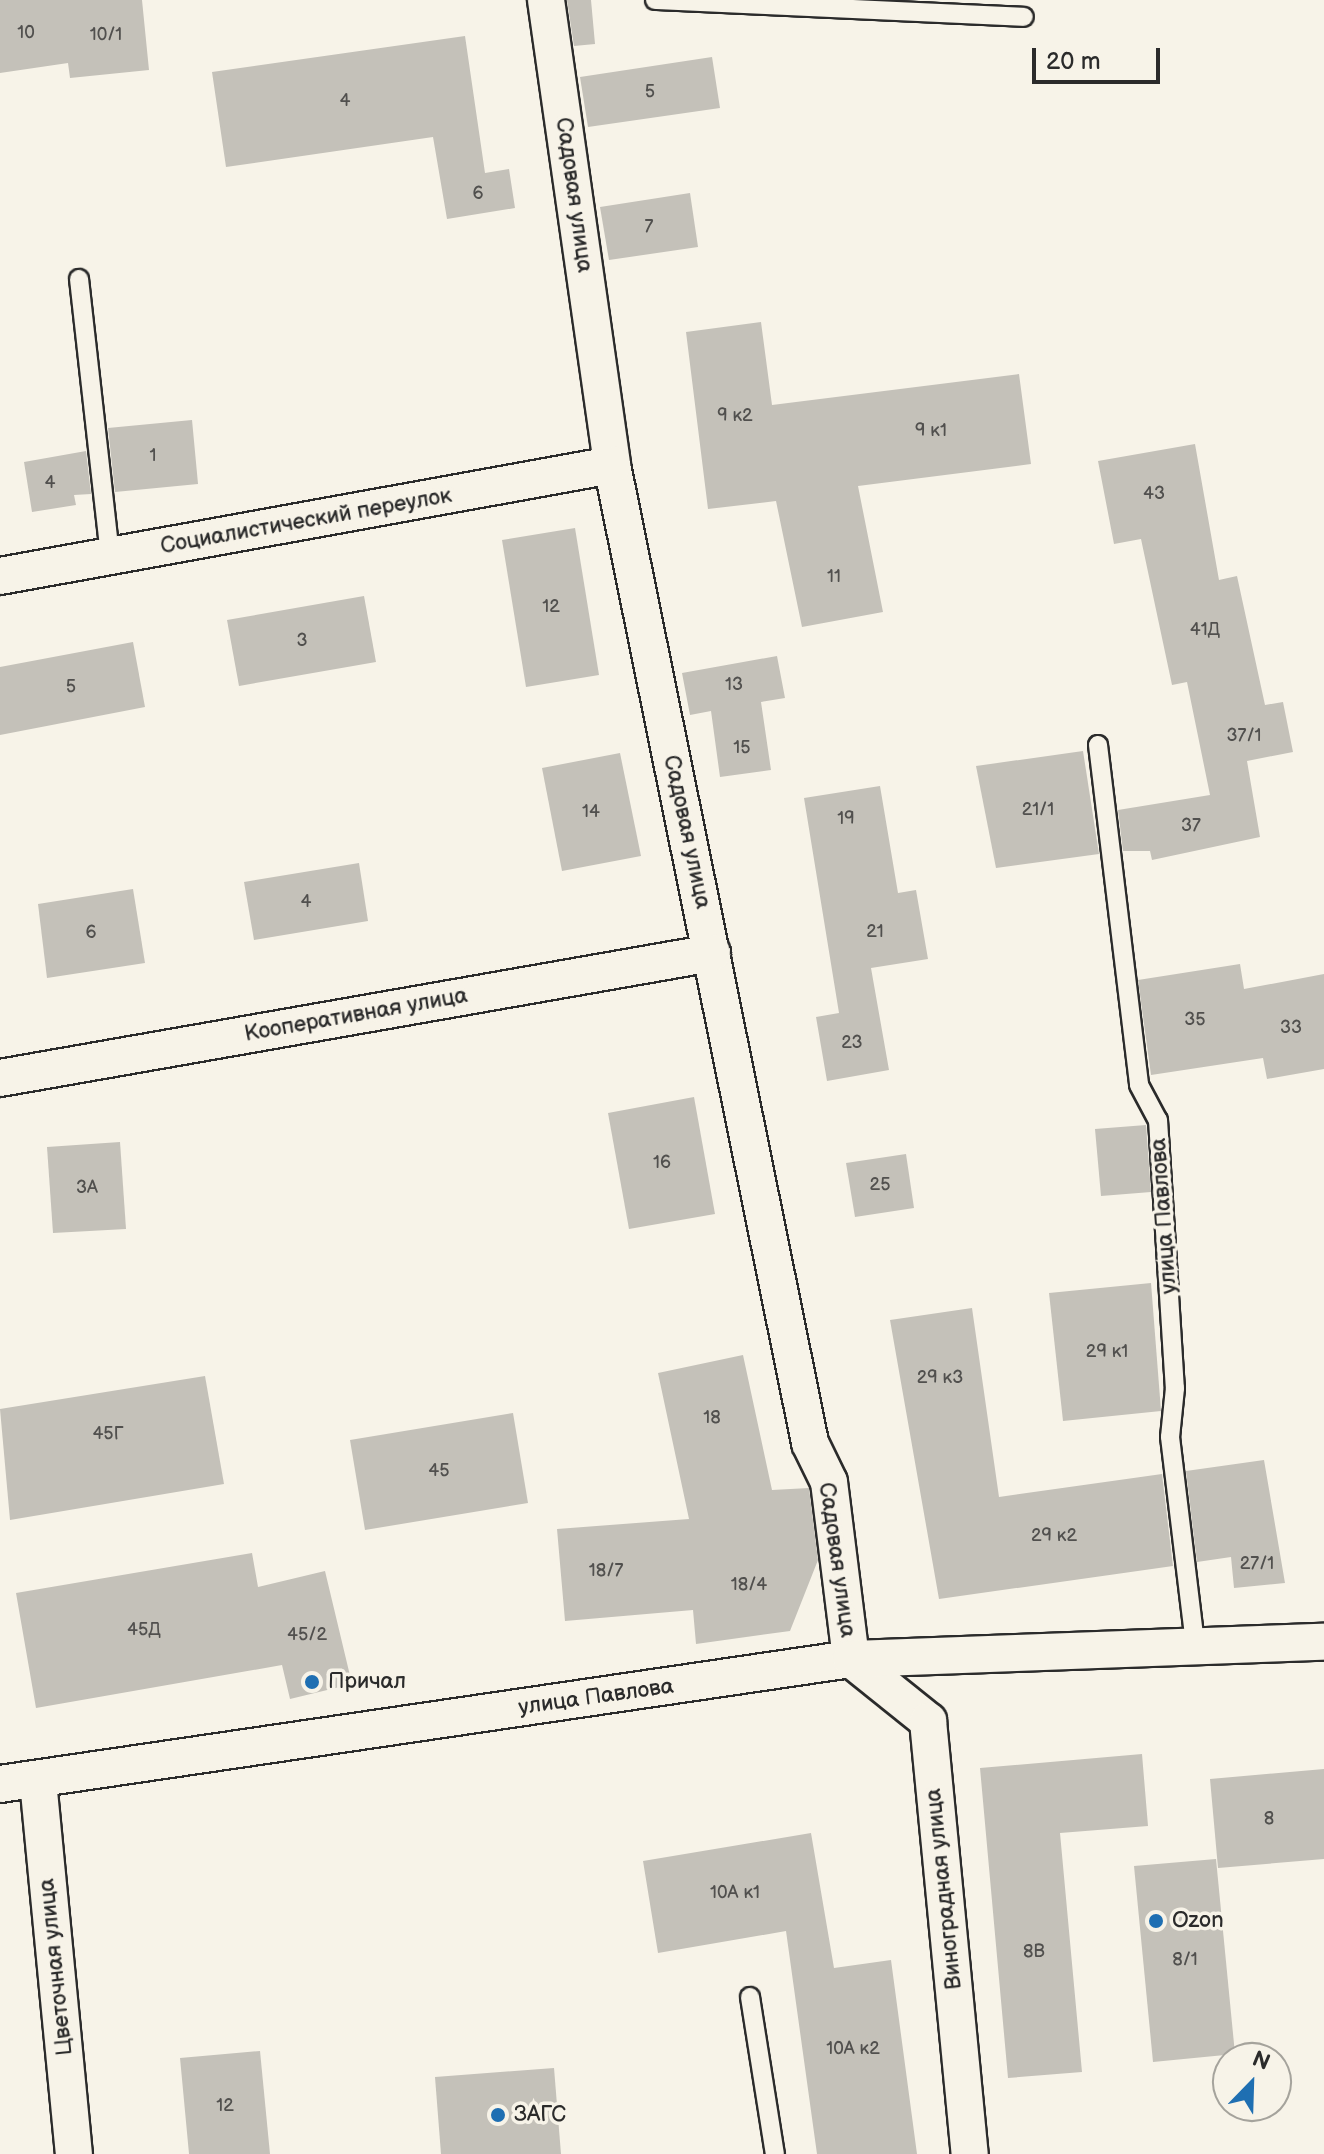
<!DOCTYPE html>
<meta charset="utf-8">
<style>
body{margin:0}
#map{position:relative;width:1324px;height:2154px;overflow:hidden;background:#f7f3e8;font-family:"Balsamiq Sans",sans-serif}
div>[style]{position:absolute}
.building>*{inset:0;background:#c4c1b9}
.roads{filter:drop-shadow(2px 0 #2b2b2b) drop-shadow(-2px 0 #2b2b2b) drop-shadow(0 2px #2b2b2b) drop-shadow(0 -2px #2b2b2b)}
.lane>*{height:18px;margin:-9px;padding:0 9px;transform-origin:9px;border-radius:9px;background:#f7f3e8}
.street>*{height:36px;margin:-18px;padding:0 18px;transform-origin:18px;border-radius:18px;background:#f7f3e8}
.dots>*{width:22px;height:22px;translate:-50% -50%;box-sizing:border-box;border:4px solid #f7f3e8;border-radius:50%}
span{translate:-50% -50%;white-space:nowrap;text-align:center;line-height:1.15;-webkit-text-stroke:7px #f7f3e8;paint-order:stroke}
.number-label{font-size:18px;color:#51504e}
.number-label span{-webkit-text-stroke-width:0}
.street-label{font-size:22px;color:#2b2b2b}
.poi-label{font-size:22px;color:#2b2b2b}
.left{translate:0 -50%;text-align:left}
.north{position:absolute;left:1212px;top:2042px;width:80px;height:80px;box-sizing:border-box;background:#f7f3e8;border:2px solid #a5a39c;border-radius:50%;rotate:23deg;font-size:22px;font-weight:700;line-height:32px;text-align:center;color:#2b2b2b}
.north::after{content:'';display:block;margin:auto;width:28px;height:36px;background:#1f6fb2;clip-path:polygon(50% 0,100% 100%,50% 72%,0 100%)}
.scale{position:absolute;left:1032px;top:48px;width:128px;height:36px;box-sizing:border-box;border:4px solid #2b2b2b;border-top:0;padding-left:10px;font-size:24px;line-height:28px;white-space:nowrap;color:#2b2b2b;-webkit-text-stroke:6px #f7f3e8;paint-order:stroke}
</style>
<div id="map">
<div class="building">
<div style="clip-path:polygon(0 0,142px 0,149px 70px,70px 78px,68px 63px,0 73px)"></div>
<div style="clip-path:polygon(567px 0,591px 0,595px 44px,574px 46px)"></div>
<div style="clip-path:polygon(465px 36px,485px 173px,509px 169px,515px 208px,447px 219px,433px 137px,226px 167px,212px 72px)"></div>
<div style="clip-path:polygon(712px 57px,720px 108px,588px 127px,580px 77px)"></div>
<div style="clip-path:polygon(690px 193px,698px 247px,609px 260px,600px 207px)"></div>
<div style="clip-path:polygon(761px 322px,772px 405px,1019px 374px,1031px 464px,858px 486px,883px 612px,802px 627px,776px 501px,708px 509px,686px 332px)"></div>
<div style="clip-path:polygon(192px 420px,198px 484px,115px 492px,108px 428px)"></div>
<div style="clip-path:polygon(1195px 444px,1219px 580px,1237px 576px,1265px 705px,1283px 702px,1293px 752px,1247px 761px,1260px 837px,1152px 860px,1150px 851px,1123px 851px,1118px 810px,1210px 795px,1187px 682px,1172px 685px,1141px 539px,1114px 544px,1098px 461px)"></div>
<div style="clip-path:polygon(86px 451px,91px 494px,74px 495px,76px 505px,32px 512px,24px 462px)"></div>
<div style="clip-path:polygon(575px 528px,599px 675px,526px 687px,502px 540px)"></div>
<div style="clip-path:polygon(364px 596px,376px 662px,239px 686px,227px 620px)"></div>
<div style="clip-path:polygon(133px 642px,145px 707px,0 735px,0 667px)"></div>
<div style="clip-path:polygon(777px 656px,785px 698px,761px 702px,771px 770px,720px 777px,711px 711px,690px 715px,682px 673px)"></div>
<div style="clip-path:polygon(1083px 751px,1099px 854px,996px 868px,976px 766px)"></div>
<div style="clip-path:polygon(620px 753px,641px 856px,562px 871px,542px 768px)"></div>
<div style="clip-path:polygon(880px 786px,898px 893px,916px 890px,928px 959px,871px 968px,889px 1070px,827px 1081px,816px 1017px,839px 1013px,804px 798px)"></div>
<div style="clip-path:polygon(359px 863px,368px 921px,254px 940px,244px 882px)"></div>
<div style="clip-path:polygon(133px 889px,145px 963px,47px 978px,38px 904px)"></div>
<div style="clip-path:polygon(1240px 964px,1244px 989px,1324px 974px,1324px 1069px,1267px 1079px,1263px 1058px,1151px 1075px,1138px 980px)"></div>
<div style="clip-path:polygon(694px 1097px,715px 1214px,629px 1229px,608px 1113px)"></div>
<div style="clip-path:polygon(1146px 1125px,1151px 1192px,1101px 1196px,1095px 1129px)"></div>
<div style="clip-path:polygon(120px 1142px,126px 1229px,53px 1233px,47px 1147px)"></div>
<div style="clip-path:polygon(906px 1154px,914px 1208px,855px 1217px,846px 1163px)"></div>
<div style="clip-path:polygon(1151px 1283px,1161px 1411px,1063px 1421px,1049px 1293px)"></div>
<div style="clip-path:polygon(972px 1308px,999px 1497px,1162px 1474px,1173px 1566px,939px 1599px,890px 1320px)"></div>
<div style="clip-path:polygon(743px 1355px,772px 1490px,809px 1488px,818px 1560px,790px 1631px,696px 1644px,693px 1610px,565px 1621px,557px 1529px,689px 1519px,658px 1373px)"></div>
<div style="clip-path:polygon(205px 1376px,224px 1484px,10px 1520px,0 1409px)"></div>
<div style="clip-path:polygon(513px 1413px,528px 1503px,365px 1530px,350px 1440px)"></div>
<div style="clip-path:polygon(1264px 1460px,1285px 1583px,1234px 1588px,1231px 1557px,1197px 1562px,1186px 1471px)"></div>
<div style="clip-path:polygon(252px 1553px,258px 1587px,325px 1571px,352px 1684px,290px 1699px,282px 1665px,36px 1708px,16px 1593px)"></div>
<div style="clip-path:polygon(1142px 1754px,1148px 1826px,1060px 1833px,1082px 2072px,1008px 2078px,980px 1768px)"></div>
<div style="clip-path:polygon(1324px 1769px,1324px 1859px,1218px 1868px,1210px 1779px)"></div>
<div style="clip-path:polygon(811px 1833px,834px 1968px,891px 1960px,917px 2154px,817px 2154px,786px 1931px,658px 1953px,643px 1861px)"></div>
<div style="clip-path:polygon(1216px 1859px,1235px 2054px,1153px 2062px,1134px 1866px)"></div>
<div style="clip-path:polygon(260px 2051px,270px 2154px,189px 2154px,180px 2058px)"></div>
<div style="clip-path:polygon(554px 2068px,561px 2154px,441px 2154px,435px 2077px)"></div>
</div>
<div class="roads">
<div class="lane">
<div style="left:655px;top:0;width:369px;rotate:2.6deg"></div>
<div style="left:79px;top:279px;width:279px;rotate:83.6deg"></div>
<div style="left:1098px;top:745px;width:342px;rotate:83.1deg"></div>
<div style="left:1139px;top:1085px;width:40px;rotate:62deg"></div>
<div style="left:1158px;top:1120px;width:269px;rotate:86.4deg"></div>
<div style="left:1175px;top:1388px;width:49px;rotate:95.8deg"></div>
<div style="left:1170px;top:1437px;width:209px;rotate:83.1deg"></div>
<div style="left:750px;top:1997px;width:159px;rotate:81deg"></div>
</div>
<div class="street">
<div style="left:546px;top:0;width:470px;rotate:81.9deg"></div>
<div style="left:612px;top:465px;width:998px;rotate:78.55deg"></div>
<div style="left:810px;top:1443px;width:43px;rotate:64deg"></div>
<div style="left:829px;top:1482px;width:178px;rotate:82.9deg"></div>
<div style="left:851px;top:1659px;width:99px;rotate:38.8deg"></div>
<div style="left:928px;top:1721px;width:435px;rotate:84.5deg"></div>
<div style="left:0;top:576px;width:622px;rotate:-10.28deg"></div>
<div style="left:0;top:1078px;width:723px;rotate:-9.96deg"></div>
<div style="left:38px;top:1781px;width:375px;rotate:84.5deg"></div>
<div style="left:0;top:1784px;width:860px;rotate:-8.36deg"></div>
<div style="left:851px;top:1659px;width:473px;rotate:-2.1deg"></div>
</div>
</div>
<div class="dots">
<div style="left:312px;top:1682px;background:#1f6fb2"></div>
<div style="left:1156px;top:1921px;background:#1f6fb2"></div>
<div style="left:498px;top:2115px;background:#1f6fb2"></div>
</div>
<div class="number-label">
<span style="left:26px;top:33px">10</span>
<span style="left:106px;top:35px">10/1</span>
<span style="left:650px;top:92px">5</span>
<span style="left:345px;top:101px">4</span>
<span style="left:478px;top:194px">6</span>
<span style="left:649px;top:227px">7</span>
<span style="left:735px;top:416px">9 к2</span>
<span style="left:931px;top:431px">9 к1</span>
<span style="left:153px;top:456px">1</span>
<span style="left:50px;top:483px">4</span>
<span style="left:1154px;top:494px">43</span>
<span style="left:834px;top:577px">11</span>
<span style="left:551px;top:607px">12</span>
<span style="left:1205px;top:630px">41Д</span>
<span style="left:302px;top:641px">3</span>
<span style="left:734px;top:685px">13</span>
<span style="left:71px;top:687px">5</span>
<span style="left:1244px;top:736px">37/1</span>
<span style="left:742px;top:748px">15</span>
<span style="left:1038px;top:810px">21/1</span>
<span style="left:591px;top:812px">14</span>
<span style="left:846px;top:819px">19</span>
<span style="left:1191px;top:826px">37</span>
<span style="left:306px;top:902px">4</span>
<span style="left:875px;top:932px">21</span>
<span style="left:91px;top:933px">6</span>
<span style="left:1195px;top:1020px">35</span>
<span style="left:1291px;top:1028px">33</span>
<span style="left:852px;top:1043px">23</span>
<span style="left:662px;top:1163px">16</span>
<span style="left:880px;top:1185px">25</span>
<span style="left:87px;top:1188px">3А</span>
<span style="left:1107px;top:1352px">29 к1</span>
<span style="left:940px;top:1378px">29 к3</span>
<span style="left:712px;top:1418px">18</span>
<span style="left:108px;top:1434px">45Г</span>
<span style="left:439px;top:1471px">45</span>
<span style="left:1054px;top:1536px">29 к2</span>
<span style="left:1257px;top:1564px">27/1</span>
<span style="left:606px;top:1571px">18/7</span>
<span style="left:749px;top:1585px">18/4</span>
<span style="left:144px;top:1630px">45Д</span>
<span style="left:307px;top:1635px">45/2</span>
<span style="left:1269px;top:1819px">8</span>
<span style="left:735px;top:1893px">10А к1</span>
<span style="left:1034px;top:1952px">8В</span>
<span style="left:1185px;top:1960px">8/1</span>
<span style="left:853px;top:2049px">10А к2</span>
<span style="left:225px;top:2106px">12</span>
</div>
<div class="street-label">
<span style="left:574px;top:195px;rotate:82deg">Садовая улица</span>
<span style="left:306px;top:521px;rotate:-10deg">Социалистический переулок</span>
<span style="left:687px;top:832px;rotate:78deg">Садовая улица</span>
<span style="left:356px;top:1015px;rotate:-10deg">Кооперативная улица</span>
<span style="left:1164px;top:1216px;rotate:-94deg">улица Павлова</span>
<span style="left:837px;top:1560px;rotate:82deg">Садовая улица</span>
<span style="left:596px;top:1697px;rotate:-8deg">улица Павлова</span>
<span style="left:944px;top:1889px;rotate:-96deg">Виноградная улица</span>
<span style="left:56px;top:1967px;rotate:-96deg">Цветочная улица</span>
</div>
<div class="poi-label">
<span class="left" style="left:328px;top:1682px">Причал</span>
<span class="left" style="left:1172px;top:1921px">Ozon</span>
<span class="left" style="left:514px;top:2115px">ЗАГС</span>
</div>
<div class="north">N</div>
<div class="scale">20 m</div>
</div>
